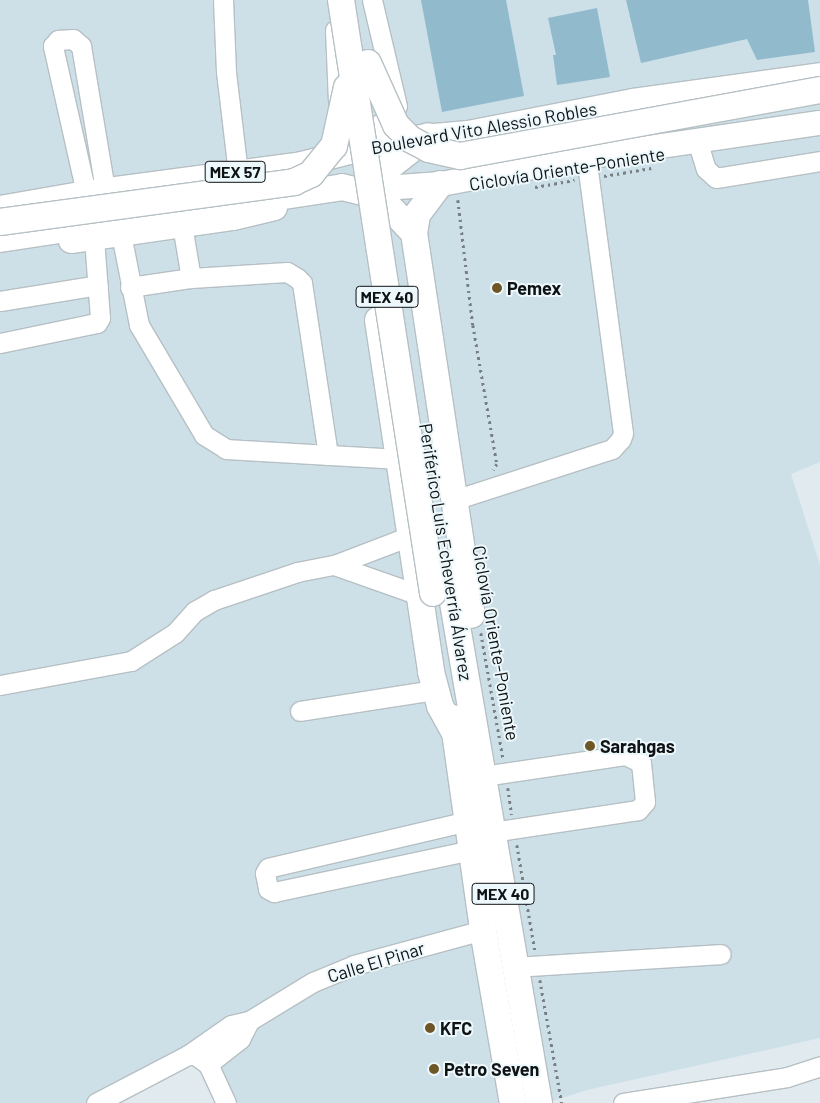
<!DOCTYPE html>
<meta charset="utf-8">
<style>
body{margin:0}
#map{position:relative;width:820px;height:1103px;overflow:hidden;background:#e0eaef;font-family:Barlow,sans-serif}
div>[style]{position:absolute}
.built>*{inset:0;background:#cddfe7}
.building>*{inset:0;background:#91bbcc}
.path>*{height:2.5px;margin-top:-1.25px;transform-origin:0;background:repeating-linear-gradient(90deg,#787f82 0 2.5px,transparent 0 6.5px)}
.roads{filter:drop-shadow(1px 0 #b6c0c4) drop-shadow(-1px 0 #b6c0c4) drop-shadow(0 1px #b6c0c4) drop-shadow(0 -1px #b6c0c4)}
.minor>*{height:19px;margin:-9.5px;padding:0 9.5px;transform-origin:9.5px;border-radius:9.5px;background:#fff}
.major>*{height:24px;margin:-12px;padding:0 12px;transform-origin:12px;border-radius:12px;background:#fff}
.highway>*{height:26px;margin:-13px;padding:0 13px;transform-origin:13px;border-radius:13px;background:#fff}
.bridges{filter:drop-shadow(1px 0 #b6c0c4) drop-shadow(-1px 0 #b6c0c4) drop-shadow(0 1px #b6c0c4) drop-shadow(0 -1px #b6c0c4)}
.highway-bridge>*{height:26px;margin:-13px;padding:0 13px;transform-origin:13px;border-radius:13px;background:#fff}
.dots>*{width:14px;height:14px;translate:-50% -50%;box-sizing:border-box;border:2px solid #edf8fc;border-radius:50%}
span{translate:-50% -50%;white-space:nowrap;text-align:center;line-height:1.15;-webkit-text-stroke:4px #edf8fc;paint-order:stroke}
.shield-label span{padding:1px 4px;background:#edf8fc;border:1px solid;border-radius:4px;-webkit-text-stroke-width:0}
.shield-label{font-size:16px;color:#0f1314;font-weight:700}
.street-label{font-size:18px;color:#0f1314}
.poi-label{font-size:18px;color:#0f1314;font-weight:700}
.left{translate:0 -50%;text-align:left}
</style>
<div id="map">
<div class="built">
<div style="clip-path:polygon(0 0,820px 0,820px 462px,791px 474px,820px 565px,820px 1038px,587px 1090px,546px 1103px,232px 1103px,209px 1048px,98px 1103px,0 1103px)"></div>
</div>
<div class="building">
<div style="clip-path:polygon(421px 0,506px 0,524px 96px,442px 112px)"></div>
<div style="clip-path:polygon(626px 0,808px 0,815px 52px,757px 60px,747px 39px,641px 63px)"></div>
<div style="clip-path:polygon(597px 8px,610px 77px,557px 85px,553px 55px,556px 55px,548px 18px)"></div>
</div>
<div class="path">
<div style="left:604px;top:176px;width:48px;rotate:-9.7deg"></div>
<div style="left:535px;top:187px;width:40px;rotate:-10deg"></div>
<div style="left:458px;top:200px;width:126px;rotate:83.2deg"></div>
<div style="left:473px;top:325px;width:141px;rotate:80.2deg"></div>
<div style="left:497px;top:464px;width:7px;rotate:117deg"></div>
<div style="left:481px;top:633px;width:127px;rotate:80deg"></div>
<div style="left:508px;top:788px;width:27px;rotate:82deg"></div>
<div style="left:517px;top:845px;width:107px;rotate:80.3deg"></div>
<div style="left:540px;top:980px;width:125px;rotate:79.9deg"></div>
</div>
<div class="roads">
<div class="minor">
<div style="left:223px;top:0;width:72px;rotate:87.6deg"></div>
<div style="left:226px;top:72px;width:101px;rotate:83.2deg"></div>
<div style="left:372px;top:0;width:109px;rotate:76.7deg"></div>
<div style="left:335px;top:30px;width:73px;rotate:87.6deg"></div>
<div style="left:349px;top:125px;width:16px;rotate:14deg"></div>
<div style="left:365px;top:129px;width:11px;rotate:-15deg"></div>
<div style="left:376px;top:126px;width:10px;rotate:-29deg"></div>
<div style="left:385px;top:121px;width:19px;rotate:-58deg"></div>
<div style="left:697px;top:140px;width:30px;rotate:73deg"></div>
<div style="left:706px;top:169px;width:13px;rotate:42deg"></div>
<div style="left:716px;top:178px;width:105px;rotate:-9.3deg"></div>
<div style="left:86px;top:193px;width:151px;rotate:-102.7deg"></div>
<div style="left:53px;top:46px;width:8px;rotate:-50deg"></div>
<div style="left:58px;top:40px;width:15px;rotate:-4deg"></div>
<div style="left:73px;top:39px;width:11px;rotate:41deg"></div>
<div style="left:81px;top:46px;width:146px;rotate:80.5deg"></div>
<div style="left:182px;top:225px;width:54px;rotate:80.4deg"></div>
<div style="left:121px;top:234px;width:93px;rotate:78.8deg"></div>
<div style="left:139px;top:325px;width:128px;rotate:59.4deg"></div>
<div style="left:204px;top:435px;width:26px;rotate:32deg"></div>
<div style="left:226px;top:449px;width:173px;rotate:3.3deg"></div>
<div style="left:130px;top:287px;width:62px;rotate:-8.4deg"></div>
<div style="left:191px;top:278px;width:96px;rotate:-3.6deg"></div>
<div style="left:287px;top:272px;width:12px;rotate:31deg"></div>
<div style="left:297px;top:278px;width:7px;rotate:45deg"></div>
<div style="left:302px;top:283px;width:174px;rotate:81.4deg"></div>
<div style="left:0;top:301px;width:99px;rotate:-9.3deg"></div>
<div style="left:0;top:343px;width:99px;rotate:-11.7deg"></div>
<div style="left:97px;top:323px;width:6px;rotate:-59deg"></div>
<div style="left:100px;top:318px;width:80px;rotate:-94.3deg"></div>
<div style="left:454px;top:500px;width:166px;rotate:-17.9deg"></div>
<div style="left:612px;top:449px;width:13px;rotate:-48deg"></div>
<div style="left:621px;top:439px;width:6px;rotate:-72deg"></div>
<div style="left:623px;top:433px;width:278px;rotate:-97.6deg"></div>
<div style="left:334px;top:565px;width:90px;rotate:19.4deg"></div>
<div style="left:0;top:685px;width:133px;rotate:-10.4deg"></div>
<div style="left:131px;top:661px;width:52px;rotate:-32.5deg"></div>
<div style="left:175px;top:633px;width:30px;rotate:-48deg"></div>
<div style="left:195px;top:611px;width:22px;rotate:-30deg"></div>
<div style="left:214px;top:600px;width:88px;rotate:-18.6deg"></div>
<div style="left:297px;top:572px;width:38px;rotate:-11deg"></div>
<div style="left:334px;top:565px;width:81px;rotate:-20.9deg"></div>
<div style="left:300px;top:711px;width:136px;rotate:-8.9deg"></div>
<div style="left:483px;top:776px;width:145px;rotate:-8.4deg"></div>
<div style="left:626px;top:755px;width:17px;rotate:28deg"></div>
<div style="left:641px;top:763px;width:39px;rotate:84deg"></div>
<div style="left:645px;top:802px;width:11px;rotate:131deg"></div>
<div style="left:638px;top:810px;width:147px;rotate:171.4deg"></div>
<div style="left:468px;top:821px;width:205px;rotate:166.8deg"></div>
<div style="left:268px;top:868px;width:6px;rotate:121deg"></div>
<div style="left:265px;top:873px;width:16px;rotate:79deg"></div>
<div style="left:268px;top:889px;width:7px;rotate:27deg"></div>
<div style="left:274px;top:892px;width:202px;rotate:-12deg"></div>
<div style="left:515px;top:967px;width:206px;rotate:-3.6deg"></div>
<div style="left:188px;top:1055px;width:52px;rotate:-34.9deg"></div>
<div style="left:231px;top:1025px;width:18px;rotate:-13deg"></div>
<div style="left:249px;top:1021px;width:75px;rotate:-31.4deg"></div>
<div style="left:313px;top:982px;width:44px;rotate:-22.5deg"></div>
<div style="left:354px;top:965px;width:134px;rotate:-15.2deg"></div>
<div style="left:208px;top:1064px;width:41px;rotate:-38deg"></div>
<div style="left:240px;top:1039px;width:20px;rotate:-63deg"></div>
<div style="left:96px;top:1103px;width:104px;rotate:-27.6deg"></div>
<div style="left:188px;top:1055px;width:7px"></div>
<div style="left:195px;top:1055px;width:16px;rotate:35deg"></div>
<div style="left:208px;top:1064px;width:43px;rotate:65.2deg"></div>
<div style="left:623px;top:1103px;width:166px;rotate:-9deg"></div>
<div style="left:787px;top:1077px;width:35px;rotate:-18deg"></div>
</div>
<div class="major">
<div style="left:356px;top:190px;width:85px;rotate:-4deg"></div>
<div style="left:441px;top:184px;width:147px;rotate:-10.5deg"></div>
<div style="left:586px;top:157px;width:236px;rotate:-8.3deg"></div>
<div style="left:0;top:208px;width:87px;rotate:-9.9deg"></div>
<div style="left:86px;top:193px;width:218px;rotate:-7.6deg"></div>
<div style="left:302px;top:164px;width:101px;rotate:-14.3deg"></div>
<div style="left:400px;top:139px;width:68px;rotate:-5deg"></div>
<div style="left:468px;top:133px;width:168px;rotate:-11deg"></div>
<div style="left:633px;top:101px;width:189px;rotate:-7.9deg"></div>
<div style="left:71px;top:241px;width:164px;rotate:-8.1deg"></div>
<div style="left:233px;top:218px;width:43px;rotate:-13.4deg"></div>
</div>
<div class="highway">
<div style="left:440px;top:184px;width:39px;rotate:127deg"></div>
<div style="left:417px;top:215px;width:18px;rotate:99deg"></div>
<div style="left:414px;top:233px;width:386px;rotate:81.4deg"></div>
<div style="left:361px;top:189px;width:85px;rotate:-38.3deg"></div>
<div style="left:0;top:239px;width:346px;rotate:-8.6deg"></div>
<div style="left:342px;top:187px;width:38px;rotate:14deg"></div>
<div style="left:379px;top:196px;width:51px;rotate:46.6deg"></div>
<div style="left:378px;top:320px;width:356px;rotate:81.4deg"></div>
<div style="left:431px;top:672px;width:35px;rotate:75deg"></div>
<div style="left:440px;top:706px;width:33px;rotate:61deg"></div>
<div style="left:451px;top:591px;width:520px;rotate:80.25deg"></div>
<div style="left:453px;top:718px;width:214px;rotate:81.9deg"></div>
<div style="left:483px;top:930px;width:176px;rotate:80.2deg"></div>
</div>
</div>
<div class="bridges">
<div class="highway-bridge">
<div style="left:341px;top:0;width:600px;rotate:81.18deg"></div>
<div style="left:368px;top:63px;width:68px;rotate:65.7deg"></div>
<div style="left:396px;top:125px;width:20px;rotate:45deg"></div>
<div style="left:410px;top:139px;width:21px;rotate:28deg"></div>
<div style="left:429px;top:149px;width:32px;rotate:13deg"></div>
<div style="left:460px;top:156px;width:366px;rotate:-10.4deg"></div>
<div style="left:0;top:222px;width:297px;rotate:-7.7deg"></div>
<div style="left:294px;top:182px;width:19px;rotate:-25deg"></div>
<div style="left:311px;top:174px;width:36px;rotate:-51deg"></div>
<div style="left:334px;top:146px;width:60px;rotate:-77.6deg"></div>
</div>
</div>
<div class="dots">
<div style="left:497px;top:288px;background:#6f5627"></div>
<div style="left:590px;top:746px;background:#6f5627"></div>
<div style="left:430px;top:1028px;background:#6f5627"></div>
<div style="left:434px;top:1069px;background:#6f5627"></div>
</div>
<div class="shield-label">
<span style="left:235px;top:172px">MEX 57</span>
<span style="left:387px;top:297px">MEX 40</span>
<span style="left:503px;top:894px">MEX 40</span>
</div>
<div class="street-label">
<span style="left:484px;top:128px;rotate:-10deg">Boulevard Vito Alessio Robles</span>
<span style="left:567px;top:169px;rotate:-9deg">Ciclovía Oriente-Poniente</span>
<span style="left:446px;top:552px;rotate:81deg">Periférico Luis Echeverría Álvarez</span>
<span style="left:496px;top:643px;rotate:80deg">Ciclovía Oriente-Poniente</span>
<span style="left:376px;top:962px;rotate:-17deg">Calle El Pinar</span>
</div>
<div class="poi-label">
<span class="left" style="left:507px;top:288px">Pemex</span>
<span class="left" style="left:600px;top:746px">Sarahgas</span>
<span class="left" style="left:440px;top:1028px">KFC</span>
<span class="left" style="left:444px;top:1069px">Petro Seven</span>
</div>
</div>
